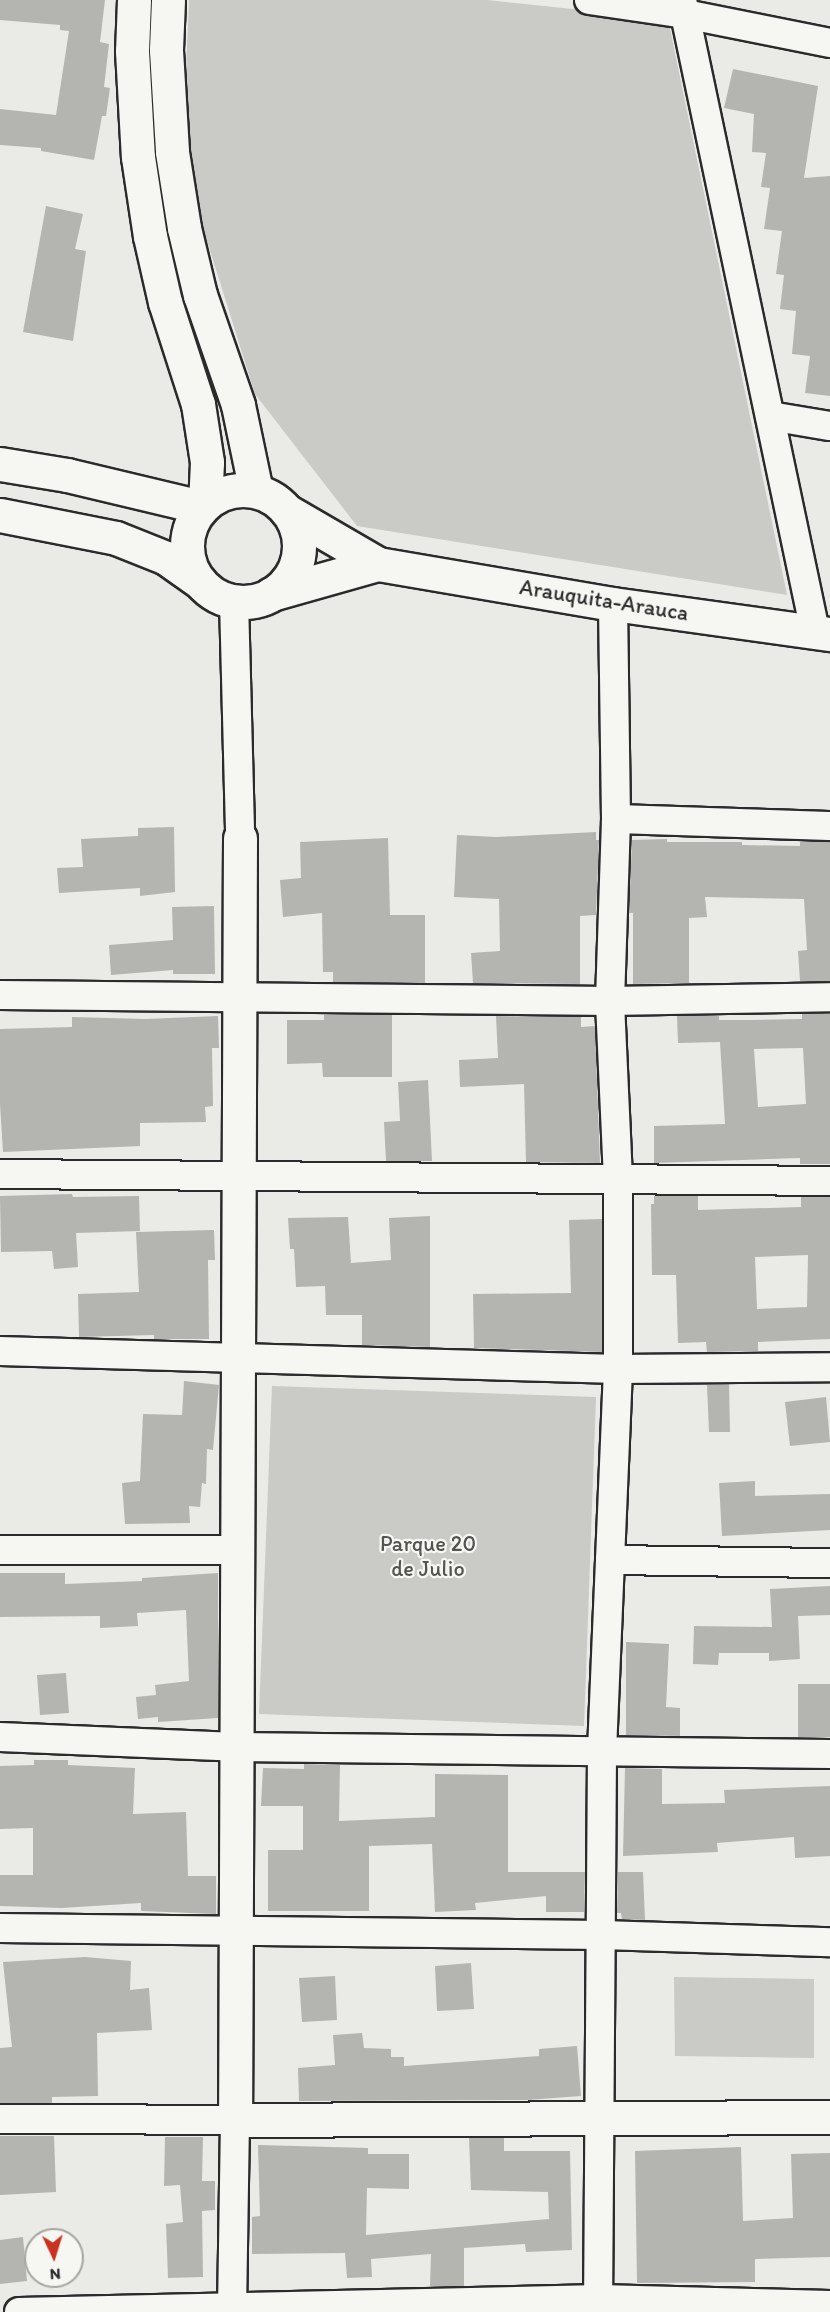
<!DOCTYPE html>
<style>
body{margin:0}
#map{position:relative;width:830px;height:2312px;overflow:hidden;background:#eaeae6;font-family:Itim,sans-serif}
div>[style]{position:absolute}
.green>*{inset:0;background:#cacac7}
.building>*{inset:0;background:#b4b4b1}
.roads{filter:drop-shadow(2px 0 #2b2b2b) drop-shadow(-2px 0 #2b2b2b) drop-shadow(0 2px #2b2b2b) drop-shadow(0 -2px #2b2b2b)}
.street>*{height:28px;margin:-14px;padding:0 14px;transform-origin:14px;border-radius:14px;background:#f6f6f2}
.secondary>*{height:33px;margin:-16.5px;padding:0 16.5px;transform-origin:16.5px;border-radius:16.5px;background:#f6f6f2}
.primary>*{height:33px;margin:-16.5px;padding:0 16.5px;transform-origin:16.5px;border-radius:16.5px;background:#f6f6f2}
.primary>.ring{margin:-16.5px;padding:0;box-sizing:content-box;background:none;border:33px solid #f6f6f2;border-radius:50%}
span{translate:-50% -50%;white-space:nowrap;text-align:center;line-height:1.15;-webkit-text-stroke:4.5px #f6f6f2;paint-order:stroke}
.street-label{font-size:22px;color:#2b2b2b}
.park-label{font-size:22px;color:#535352}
.north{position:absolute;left:24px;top:2228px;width:60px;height:60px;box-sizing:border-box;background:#f6f6f2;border:2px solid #a5a5a2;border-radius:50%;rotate:176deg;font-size:16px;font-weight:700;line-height:24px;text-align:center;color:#2b2b2b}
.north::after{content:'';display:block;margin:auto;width:21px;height:27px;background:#c8321e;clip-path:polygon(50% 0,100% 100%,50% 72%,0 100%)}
</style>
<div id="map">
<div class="green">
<div style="clip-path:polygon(189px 0,487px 0,668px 19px,787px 595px,357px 526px,255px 394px,182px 161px)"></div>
<div style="clip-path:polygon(272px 1386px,596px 1397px,584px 1726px,259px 1714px)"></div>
<div style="clip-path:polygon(674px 1977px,814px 1979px,814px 2058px,675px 2056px)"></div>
</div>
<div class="building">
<div style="clip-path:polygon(0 0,105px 0,100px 42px,109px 44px,104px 87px,110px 88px,106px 116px,102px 116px,94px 160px,41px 151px,41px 148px,0 145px,0 109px,56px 115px,69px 31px,60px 30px,60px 25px,0 20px)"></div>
<div style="clip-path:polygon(733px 69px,818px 86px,804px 178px,830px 176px,830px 396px,805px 393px,810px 356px,792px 354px,796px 311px,780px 309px,784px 275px,776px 274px,782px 231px,764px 229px,770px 188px,761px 187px,766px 153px,752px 152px,754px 114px,724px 108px)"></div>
<div style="clip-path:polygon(46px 206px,83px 214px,75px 249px,86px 251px,73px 341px,23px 332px)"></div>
<div style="clip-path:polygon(174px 827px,175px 892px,140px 896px,140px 888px,59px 893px,57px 868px,83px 867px,81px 839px,138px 836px,138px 828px)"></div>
<div style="clip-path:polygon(596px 832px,596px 840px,599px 840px,596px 915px,580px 916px,580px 984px,473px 983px,471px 953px,500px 951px,499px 899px,454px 897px,457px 835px,496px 837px)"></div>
<div style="clip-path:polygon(388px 838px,390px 915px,425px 915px,425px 983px,333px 982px,333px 972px,323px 972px,322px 913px,283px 917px,280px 880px,301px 878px,300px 842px)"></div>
<div style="clip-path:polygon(667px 839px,667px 842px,742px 842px,742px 845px,800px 846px,800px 842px,830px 842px,830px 981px,800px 981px,798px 951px,807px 950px,804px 899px,705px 897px,707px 917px,689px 918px,689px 983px,633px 984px,633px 913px,629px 913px,632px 840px)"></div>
<div style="clip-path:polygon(214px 906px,215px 974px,173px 974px,173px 970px,111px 975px,109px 945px,173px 940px,172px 907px)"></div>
<div style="clip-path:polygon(evenodd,802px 1014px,830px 1014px,830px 1164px,800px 1164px,800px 1158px,654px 1163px,654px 1126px,725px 1124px,720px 1042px,678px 1043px,677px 1016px,719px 1016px,719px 1020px,754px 1020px,802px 1019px,802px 1014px,803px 1048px,806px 1104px,758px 1107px,754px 1049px,803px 1048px)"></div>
<div style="clip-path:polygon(324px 1015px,392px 1015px,392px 1077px,323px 1077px,322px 1063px,287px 1064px,287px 1020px,324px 1020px)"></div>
<div style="clip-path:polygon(218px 1016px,219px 1048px,212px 1048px,213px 1106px,205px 1107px,206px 1122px,140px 1123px,140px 1146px,3px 1152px,0 1104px,0 1029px,72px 1027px,72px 1017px,146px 1019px)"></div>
<div style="clip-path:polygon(496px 1016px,581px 1017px,581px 1027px,595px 1026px,600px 1163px,526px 1162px,524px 1084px,460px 1087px,459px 1060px,498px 1058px)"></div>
<div style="clip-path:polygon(428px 1080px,432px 1161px,386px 1161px,384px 1122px,400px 1121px,398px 1082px)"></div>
<div style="clip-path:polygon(72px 1194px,73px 1197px,139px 1196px,140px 1231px,76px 1233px,78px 1267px,54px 1269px,52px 1251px,1px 1252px,0 1196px)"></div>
<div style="clip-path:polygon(evenodd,654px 1196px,698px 1196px,698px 1210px,801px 1207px,801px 1197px,830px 1197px,830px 1339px,758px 1342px,758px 1351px,707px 1352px,706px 1342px,678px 1343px,676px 1275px,652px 1275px,651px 1204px,654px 1204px,654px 1196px,808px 1255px,807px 1307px,757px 1309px,755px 1257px,808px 1255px)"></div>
<div style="clip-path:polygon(430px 1216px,430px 1347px,362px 1345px,362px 1315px,326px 1315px,325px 1286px,296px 1287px,294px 1249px,290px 1249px,288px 1218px,348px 1217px,351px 1263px,391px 1260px,389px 1218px)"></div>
<div style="clip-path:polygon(602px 1219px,602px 1352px,474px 1348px,473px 1294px,571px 1293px,569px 1220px)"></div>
<div style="clip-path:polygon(214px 1230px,215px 1260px,208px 1260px,209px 1339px,154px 1339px,154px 1335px,79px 1337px,78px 1294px,139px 1292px,136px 1232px)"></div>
<div style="clip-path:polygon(184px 1381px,219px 1385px,213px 1450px,207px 1449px,206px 1484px,202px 1483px,200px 1507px,189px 1506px,190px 1523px,125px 1524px,122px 1483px,140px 1481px,143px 1414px,182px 1415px)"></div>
<div style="clip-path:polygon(729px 1384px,730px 1432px,709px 1432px,707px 1385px)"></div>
<div style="clip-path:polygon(826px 1397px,830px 1442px,790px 1446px,785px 1402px)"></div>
<div style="clip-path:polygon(755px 1481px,755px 1496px,830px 1494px,830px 1530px,722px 1536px,719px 1483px)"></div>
<div style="clip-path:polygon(0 1573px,65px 1573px,65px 1584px,142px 1581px,142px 1578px,218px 1573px,218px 1718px,158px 1722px,158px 1717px,138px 1719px,136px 1697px,156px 1695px,155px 1685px,189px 1681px,186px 1610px,137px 1613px,138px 1626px,100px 1628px,100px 1616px,0 1617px)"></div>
<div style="clip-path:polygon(830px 1586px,830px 1615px,798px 1616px,800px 1659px,769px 1661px,769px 1653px,719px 1653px,718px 1665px,693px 1664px,694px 1626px,772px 1627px,770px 1589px)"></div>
<div style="clip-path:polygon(626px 1642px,669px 1644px,666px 1707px,680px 1708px,680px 1736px,626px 1735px)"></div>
<div style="clip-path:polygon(66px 1673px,69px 1713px,40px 1715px,37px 1675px)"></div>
<div style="clip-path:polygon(798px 1684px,830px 1684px,830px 1737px,798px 1737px)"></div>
<div style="clip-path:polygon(34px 1760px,68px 1760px,68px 1765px,135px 1768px,133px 1814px,186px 1812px,188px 1876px,216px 1876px,216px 1914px,141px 1911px,141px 1903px,62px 1908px,0 1906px,0 1875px,33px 1875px,33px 1828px,0 1829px,0 1766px,34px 1765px)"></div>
<div style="clip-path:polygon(304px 1764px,340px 1765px,339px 1821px,435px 1817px,435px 1774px,508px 1775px,508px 1872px,585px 1872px,584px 1912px,546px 1912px,546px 1896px,475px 1903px,476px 1910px,435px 1912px,432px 1844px,369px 1846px,369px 1911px,268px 1911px,268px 1850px,303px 1850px,303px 1806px,261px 1806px,263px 1768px,304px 1769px)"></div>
<div style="clip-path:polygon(625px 1768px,662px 1769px,662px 1804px,725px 1803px,724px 1790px,830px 1786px,830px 1856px,795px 1858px,794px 1837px,717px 1843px,718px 1852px,623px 1856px)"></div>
<div style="clip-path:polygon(618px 1872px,643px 1872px,645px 1920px,622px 1919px,621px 1913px,617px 1913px)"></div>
<div style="clip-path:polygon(85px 1957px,131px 1961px,130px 1990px,149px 1988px,152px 2030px,97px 2033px,98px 2096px,52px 2097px,52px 2103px,0 2103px,0 2048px,12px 2047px,3px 1962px)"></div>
<div style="clip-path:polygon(471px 1963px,474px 2009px,437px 2011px,435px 1966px)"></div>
<div style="clip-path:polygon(335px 1976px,337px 2020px,302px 2022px,299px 1978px)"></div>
<div style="clip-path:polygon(362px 2033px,364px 2048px,391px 2049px,391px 2057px,404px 2057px,404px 2066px,539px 2056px,539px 2049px,577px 2046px,581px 2096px,527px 2100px,299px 2101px,298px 2068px,335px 2065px,333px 2035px)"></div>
<div style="clip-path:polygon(0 2136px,54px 2136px,56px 2192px,0 2195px)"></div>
<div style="clip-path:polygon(165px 2137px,203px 2137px,202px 2181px,215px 2181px,215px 2210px,202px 2211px,203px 2277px,168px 2278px,166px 2224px,183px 2222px,180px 2185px,164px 2186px)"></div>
<div style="clip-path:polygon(504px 2137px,504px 2151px,570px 2151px,572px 2250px,526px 2252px,525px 2244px,464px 2248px,464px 2286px,430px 2286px,431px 2254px,371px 2259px,372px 2277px,347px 2278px,345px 2253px,252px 2254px,252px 2217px,260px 2216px,258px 2145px,368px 2148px,368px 2154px,409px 2154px,409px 2189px,367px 2188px,366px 2235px,549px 2219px,548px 2192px,471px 2190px,469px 2138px)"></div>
<div style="clip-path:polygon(741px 2147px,743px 2221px,793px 2218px,791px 2154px,830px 2153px,830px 2257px,755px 2259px,755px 2282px,637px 2283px,635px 2151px)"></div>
<div style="clip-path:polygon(23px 2237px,27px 2281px,0 2284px,0 2240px)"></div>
</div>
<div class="roads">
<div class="street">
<div style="left:589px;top:0;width:97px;rotate:8.3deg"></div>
<div style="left:685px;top:14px;width:148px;rotate:11.3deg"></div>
<div style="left:682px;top:0;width:645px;rotate:78.1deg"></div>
<div style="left:770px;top:416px;width:61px;rotate:9.5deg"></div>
<div style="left:234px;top:601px;width:237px;rotate:88.5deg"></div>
<div style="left:616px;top:819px;width:214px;rotate:1.9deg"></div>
<div style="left:0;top:995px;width:610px;rotate:0.56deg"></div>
<div style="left:610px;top:1001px;width:220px;rotate:-1deg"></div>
<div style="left:0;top:1174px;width:830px;rotate:0.48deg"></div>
<div style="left:0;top:1351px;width:618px;rotate:1.67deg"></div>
<div style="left:618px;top:1369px;width:212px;rotate:-0.5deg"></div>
<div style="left:0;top:1550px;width:237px"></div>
<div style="left:610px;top:1560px;width:220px;rotate:0.8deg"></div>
<div style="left:0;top:1737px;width:236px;rotate:2.4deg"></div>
<div style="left:236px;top:1747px;width:594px;rotate:0.68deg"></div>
<div style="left:0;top:1928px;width:602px;rotate:0.67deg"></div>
<div style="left:602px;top:1935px;width:228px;rotate:1.8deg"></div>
<div style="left:0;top:2119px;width:235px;rotate:0.2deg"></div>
<div style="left:235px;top:2120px;width:192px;rotate:90.9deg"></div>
<div style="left:19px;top:2312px;width:580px;rotate:-1.28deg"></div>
<div style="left:599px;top:2299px;width:231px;rotate:1.5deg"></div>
<div style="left:598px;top:2312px;width:561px;rotate:-89.59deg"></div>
<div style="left:602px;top:1751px;width:382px;rotate:-87.6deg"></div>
<div style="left:618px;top:1369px;width:190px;rotate:-90deg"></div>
<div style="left:618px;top:1179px;width:178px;rotate:-92.6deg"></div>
<div style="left:610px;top:1001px;width:182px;rotate:-88.1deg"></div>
<div style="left:616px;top:819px;width:215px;rotate:-90.8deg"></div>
</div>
<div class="secondary">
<div style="left:134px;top:0;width:51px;rotate:92.2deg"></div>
<div style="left:132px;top:51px;width:106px;rotate:86.8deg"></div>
<div style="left:138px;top:157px;width:80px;rotate:81.4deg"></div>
<div style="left:150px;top:236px;width:68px;rotate:77.2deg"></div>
<div style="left:165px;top:302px;width:107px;rotate:72.1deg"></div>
<div style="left:198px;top:404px;width:59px;rotate:81.2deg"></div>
<div style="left:207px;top:462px;width:42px;rotate:92.7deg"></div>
<div style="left:168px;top:0;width:50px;rotate:92.3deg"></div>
<div style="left:166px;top:50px;width:102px;rotate:86.6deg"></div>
<div style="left:172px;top:152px;width:77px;rotate:81deg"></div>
<div style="left:184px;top:228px;width:69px;rotate:76.6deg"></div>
<div style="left:200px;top:295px;width:116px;rotate:70.9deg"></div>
<div style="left:238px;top:405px;width:88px;rotate:78.2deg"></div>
<div style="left:240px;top:838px;width:1282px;rotate:90.22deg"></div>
<div style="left:235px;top:2120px;width:595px;rotate:-0.29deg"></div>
</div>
<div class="primary">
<div style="left:0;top:464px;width:68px;rotate:9.3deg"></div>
<div style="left:67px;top:475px;width:138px;rotate:13.4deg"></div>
<div class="ring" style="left:187px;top:490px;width:79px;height:79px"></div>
<div style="left:287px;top:511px;width:105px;rotate:30.2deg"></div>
<div style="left:378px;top:564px;width:238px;rotate:9.7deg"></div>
<div style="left:613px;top:604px;width:219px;rotate:7.9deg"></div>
<div style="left:0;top:515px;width:118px;rotate:11.2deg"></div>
<div style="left:116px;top:538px;width:54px;rotate:21.8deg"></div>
<div style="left:166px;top:558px;width:42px;rotate:35.2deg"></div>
<div style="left:271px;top:594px;width:111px;rotate:-15.7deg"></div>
</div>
</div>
<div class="street-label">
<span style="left:604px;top:600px;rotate:9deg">Arauquita-Arauca</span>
</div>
<div class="park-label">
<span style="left:428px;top:1556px">Parque 20<br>de Julio</span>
</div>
<div class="north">N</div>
</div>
